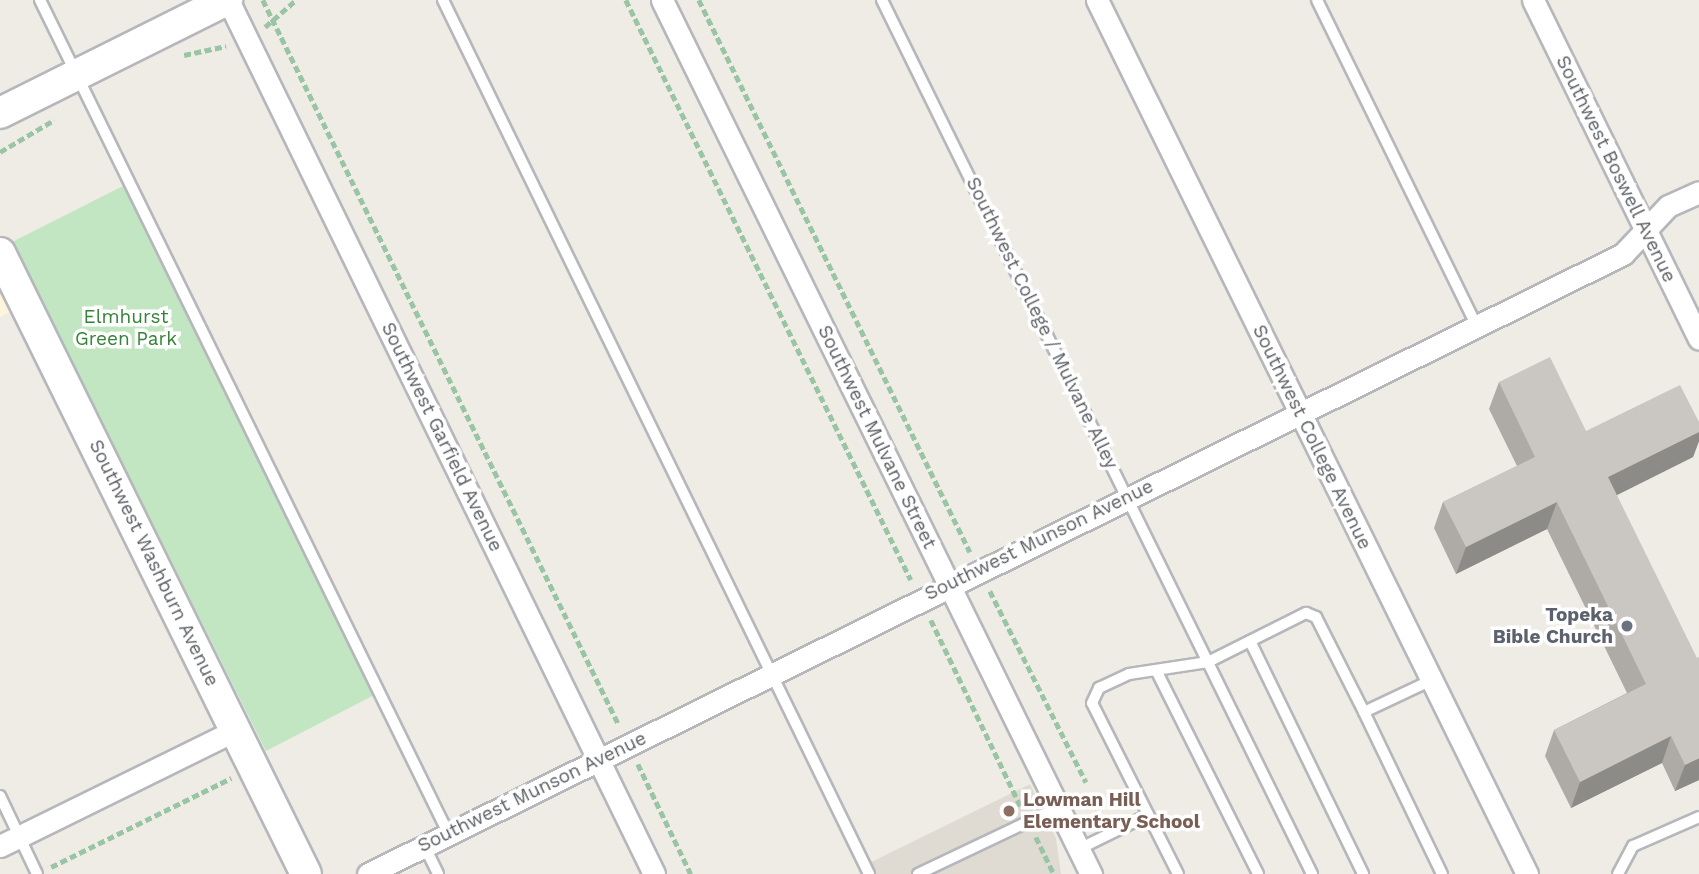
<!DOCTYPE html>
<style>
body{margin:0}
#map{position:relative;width:1699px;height:874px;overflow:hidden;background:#efece5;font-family:"Work Sans",sans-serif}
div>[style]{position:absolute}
.commercial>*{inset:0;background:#fdf5db}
.education>*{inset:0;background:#dfdbd3}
.green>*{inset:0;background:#c2e6c1}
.path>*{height:4.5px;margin-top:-2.25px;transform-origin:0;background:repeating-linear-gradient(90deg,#99c5a5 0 7px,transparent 0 10.5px)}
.roads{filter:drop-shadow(2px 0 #b5b7bb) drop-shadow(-2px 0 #b5b7bb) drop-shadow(0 2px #b5b7bb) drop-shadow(0 -2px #b5b7bb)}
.lane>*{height:10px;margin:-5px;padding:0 5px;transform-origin:5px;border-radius:5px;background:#fff}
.street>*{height:21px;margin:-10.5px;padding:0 10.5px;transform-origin:10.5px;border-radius:10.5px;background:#fff}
.secondary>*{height:30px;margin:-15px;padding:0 15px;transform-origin:15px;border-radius:15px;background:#fff}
.wall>*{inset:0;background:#aeaba7}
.shaded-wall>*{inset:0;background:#8d8b88}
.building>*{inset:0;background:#cac7c2}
.dots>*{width:19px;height:19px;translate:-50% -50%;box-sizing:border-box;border:4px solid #fff;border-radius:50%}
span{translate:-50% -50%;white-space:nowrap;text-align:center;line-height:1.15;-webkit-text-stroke:7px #fff;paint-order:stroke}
.street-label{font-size:19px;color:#5c6065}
.park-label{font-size:19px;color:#358337}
.worship-label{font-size:19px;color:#5b616d;font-weight:700}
.right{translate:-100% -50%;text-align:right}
.education-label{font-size:19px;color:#785e54;font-weight:700}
.left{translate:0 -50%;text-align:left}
</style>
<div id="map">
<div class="commercial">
<div style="clip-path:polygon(0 282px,14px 310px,0 317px)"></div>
</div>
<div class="education">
<div style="clip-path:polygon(1030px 784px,1056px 838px,1061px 874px,862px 874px,859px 868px)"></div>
</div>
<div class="green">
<div style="clip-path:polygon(127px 184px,378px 693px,266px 751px,12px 242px)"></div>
</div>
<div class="path">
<div style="left:263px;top:0;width:808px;rotate:63.85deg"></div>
<div style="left:626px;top:0;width:646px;rotate:63.83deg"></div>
<div style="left:699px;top:0;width:615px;rotate:63.85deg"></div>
<div style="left:265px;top:27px;width:41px;rotate:-41.1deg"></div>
<div style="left:184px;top:55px;width:43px;rotate:-12.1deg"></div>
<div style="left:0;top:152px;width:63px;rotate:-30.7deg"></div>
<div style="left:990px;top:591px;width:214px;rotate:63.3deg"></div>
<div style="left:931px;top:620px;width:208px;rotate:64.3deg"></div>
<div style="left:638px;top:764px;width:122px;rotate:64.3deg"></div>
<div style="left:1036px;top:837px;width:41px;rotate:64.1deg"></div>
<div style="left:51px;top:867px;width:201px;rotate:-26.3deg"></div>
</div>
<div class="roads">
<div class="lane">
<div style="left:40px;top:0;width:928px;rotate:63.9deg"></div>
<div style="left:443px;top:0;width:972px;rotate:64.01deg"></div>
<div style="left:882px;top:0;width:974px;rotate:63.8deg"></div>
<div style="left:1317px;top:0;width:363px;rotate:63.9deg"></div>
<div style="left:1250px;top:641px;width:259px;rotate:64.1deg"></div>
<div style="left:1156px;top:670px;width:228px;rotate:63.4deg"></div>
<div style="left:1364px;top:712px;width:180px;rotate:64.3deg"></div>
<div style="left:0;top:796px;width:86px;rotate:64.6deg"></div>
<div style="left:424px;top:845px;width:32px;rotate:64deg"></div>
<div style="left:1079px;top:849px;width:77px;rotate:-26.2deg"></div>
<div style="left:918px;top:874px;width:156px;rotate:-25.4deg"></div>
<div style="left:1178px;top:874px;width:191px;rotate:-116.7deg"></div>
<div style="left:1092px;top:703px;width:17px;rotate:-65deg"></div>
<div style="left:1099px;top:688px;width:33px;rotate:-25deg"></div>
<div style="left:1129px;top:674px;width:80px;rotate:-8.6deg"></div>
<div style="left:1208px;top:662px;width:110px;rotate:-26.6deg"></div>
<div style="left:1306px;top:613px;width:11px;rotate:22deg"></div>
<div style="left:1316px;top:617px;width:106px;rotate:63.2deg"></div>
<div style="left:1364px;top:712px;width:75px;rotate:-25.2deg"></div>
<div style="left:1618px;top:874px;width:32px;rotate:-62deg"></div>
<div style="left:1633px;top:846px;width:72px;rotate:-23.7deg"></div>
</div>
<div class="street">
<div style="left:228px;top:0;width:972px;rotate:64.01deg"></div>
<div style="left:662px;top:0;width:974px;rotate:63.86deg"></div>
<div style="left:1097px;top:0;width:974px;rotate:63.8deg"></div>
<div style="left:1533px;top:0;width:377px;rotate:63.9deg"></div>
<div style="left:0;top:846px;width:263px;rotate:-26.2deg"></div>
<div style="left:368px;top:874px;width:1400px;rotate:-26.29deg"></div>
<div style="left:1623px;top:254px;width:66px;rotate:-46.8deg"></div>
<div style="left:1668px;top:206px;width:34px;rotate:-24deg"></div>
</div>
<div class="secondary">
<div style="left:0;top:113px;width:254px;rotate:-26.5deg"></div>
<div style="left:0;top:253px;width:692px;rotate:63.77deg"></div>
</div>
</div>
<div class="wall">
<div style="clip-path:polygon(1499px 382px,1586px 431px,1699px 422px,1699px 441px,1693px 457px,1617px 495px,1699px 780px,1675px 791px,1662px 763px,1571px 808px,1545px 756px,1554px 730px,1627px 693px,1547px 529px,1456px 574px,1434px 528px,1443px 502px,1517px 466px,1489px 409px)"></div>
</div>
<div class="shaded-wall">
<div style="clip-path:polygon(1699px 432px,1699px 441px,1693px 457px,1599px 504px,1608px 477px)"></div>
<div style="clip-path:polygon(1557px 502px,1547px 529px,1456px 574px,1466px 547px)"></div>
<div style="clip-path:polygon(1671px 736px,1662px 763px,1571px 808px,1580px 782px)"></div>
<div style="clip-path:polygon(1699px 758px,1699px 780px,1675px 791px,1685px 765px)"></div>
</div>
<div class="building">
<div style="clip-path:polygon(1550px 357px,1586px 431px,1680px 385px,1699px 422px,1699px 432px,1608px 477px,1697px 658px,1699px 657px,1699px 758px,1685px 765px,1671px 736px,1580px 782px,1554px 730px,1646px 684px,1557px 502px,1466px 547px,1443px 502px,1535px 457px,1499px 382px)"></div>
</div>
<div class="dots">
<div style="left:1627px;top:626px;background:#6b7280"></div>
<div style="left:1009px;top:811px;background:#8d6e63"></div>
</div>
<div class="street-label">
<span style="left:1616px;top:169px;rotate:64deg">Southwest Boswell Avenue</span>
<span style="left:1042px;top:323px;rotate:64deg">Southwest College / Mulvane Alley</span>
<span style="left:442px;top:437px;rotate:64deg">Southwest Garfield Avenue</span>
<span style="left:877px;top:437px;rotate:64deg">Southwest Mulvane Street</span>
<span style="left:1312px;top:437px;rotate:64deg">Southwest College Avenue</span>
<span style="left:1039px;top:540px;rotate:-26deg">Southwest Munson Avenue</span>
<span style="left:154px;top:563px;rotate:64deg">Southwest Washburn Avenue</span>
<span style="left:532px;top:792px;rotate:-26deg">Southwest Munson Avenue</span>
</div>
<div class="park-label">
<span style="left:126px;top:328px">Elmhurst<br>Green Park</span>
</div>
<div class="worship-label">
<span class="right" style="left:1613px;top:626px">Topeka<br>Bible Church</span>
</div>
<div class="education-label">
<span class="left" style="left:1023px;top:811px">Lowman Hill<br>Elementary School</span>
</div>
</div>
